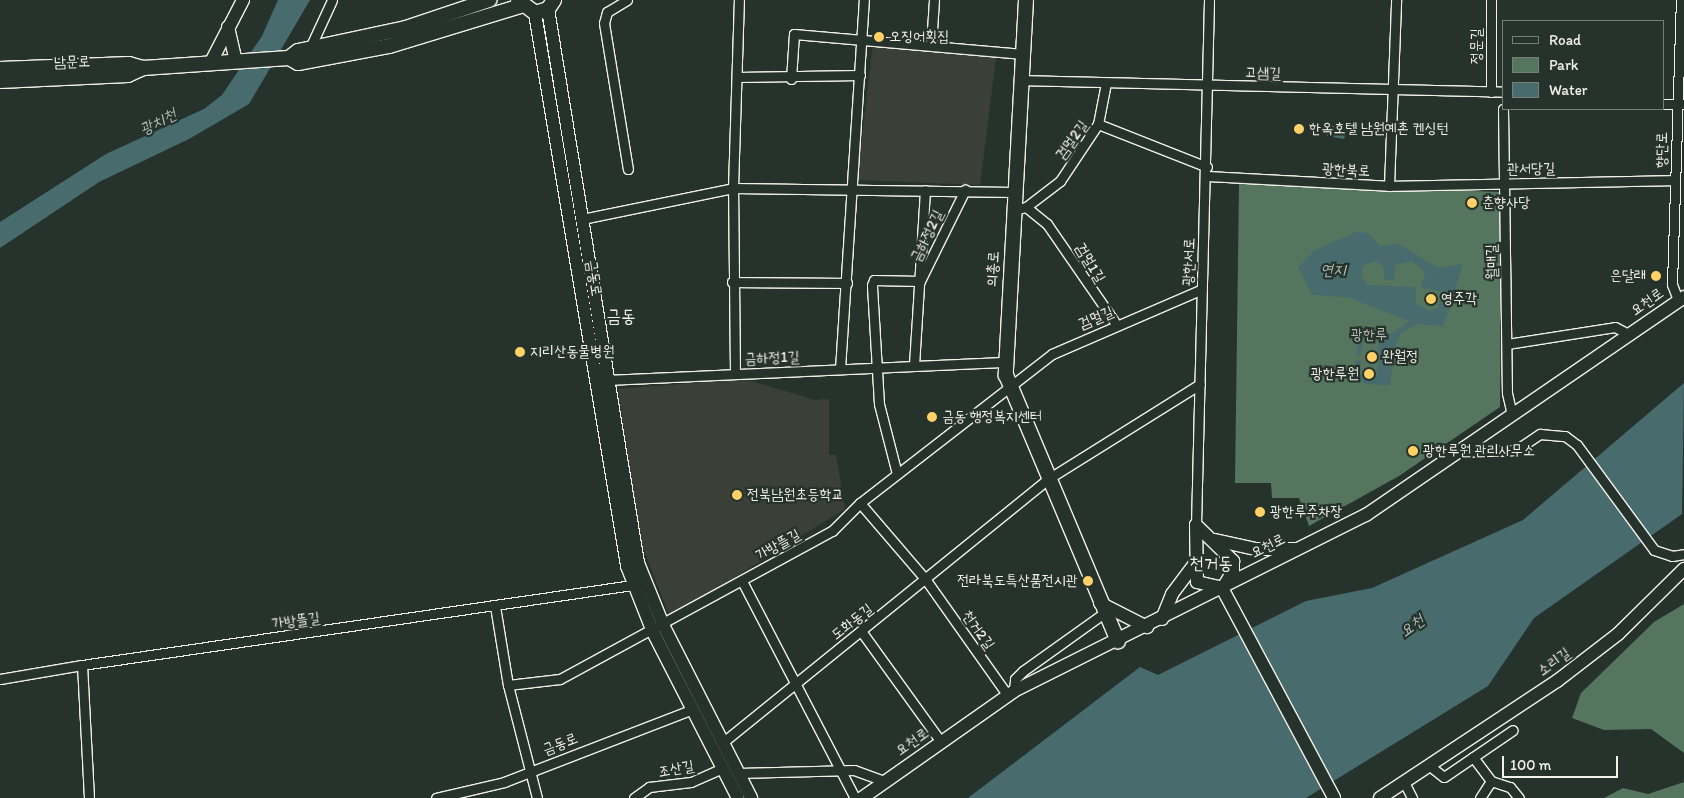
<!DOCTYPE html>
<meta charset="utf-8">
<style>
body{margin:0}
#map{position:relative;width:1684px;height:798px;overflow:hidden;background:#26332d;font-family:Itim,"Poor Story",sans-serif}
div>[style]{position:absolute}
.built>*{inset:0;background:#3a4038}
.green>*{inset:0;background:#55755e}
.water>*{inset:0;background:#486c6e}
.roads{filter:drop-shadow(1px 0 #f4f1e8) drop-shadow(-1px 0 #f4f1e8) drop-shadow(0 1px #f4f1e8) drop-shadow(0 -1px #f4f1e8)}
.street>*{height:9px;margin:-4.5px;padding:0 4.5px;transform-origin:4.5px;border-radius:4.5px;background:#26332d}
.secondary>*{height:12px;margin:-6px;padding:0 6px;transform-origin:6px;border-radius:6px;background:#26332d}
.primary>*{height:14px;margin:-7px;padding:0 7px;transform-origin:7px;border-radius:7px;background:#26332d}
.dots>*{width:14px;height:14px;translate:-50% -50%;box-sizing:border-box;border:2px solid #26332d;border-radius:50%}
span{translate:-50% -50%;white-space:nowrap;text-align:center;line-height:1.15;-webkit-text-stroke:4.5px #26332d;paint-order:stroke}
.poi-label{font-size:15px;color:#f4f1e8}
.left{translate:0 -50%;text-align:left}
.right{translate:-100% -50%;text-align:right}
.street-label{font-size:15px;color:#f4f1e8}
.park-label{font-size:15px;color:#b4bfb1}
.water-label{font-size:16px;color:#afbcb7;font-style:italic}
.quarter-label{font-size:18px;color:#f4f1e8}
.legend{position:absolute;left:1502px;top:20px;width:162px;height:90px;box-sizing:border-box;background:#26332d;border:1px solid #787f78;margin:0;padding:6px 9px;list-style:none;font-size:15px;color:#f4f1e8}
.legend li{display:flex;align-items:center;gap:10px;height:25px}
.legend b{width:25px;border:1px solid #787f78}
.scale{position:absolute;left:1502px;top:756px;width:116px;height:22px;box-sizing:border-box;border:2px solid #f4f1e8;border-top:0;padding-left:6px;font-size:15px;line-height:18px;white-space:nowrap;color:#f4f1e8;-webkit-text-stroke:4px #26332d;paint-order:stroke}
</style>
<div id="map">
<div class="built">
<div style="clip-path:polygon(873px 43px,997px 49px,980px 185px,857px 180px)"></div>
<div style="clip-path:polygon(744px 379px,815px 400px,829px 399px,829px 455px,836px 455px,845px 509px,670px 617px,640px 540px,618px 389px)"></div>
</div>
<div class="green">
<div style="clip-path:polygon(1239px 183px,1501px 192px,1500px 407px,1399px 476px,1309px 526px,1299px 498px,1272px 498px,1271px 483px,1235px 483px)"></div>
<div style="clip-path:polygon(1684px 604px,1684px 753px,1651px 729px,1604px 730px,1572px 718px,1581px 693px,1654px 622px)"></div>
<div style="clip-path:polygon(1684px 782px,1684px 798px,1604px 798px,1623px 788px,1648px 794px)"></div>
</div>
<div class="water">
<div style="clip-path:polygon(278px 0,310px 0,249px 104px,189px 139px,99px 182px,0 248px,0 222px,106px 154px,204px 109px,222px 95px,262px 36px)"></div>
<div style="clip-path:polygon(1349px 123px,1344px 139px,1327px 136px,1327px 124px,1346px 130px)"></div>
<div style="clip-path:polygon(1358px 231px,1369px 234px,1380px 246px,1399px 244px,1438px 268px,1463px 264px,1454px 293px,1421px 288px,1425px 272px,1412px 261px,1395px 265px,1394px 280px,1384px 280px,1384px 268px,1377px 261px,1364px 265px,1361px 276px,1367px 285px,1416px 287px,1416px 304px,1430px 311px,1438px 307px,1442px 294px,1454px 296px,1443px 326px,1419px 324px,1402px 332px,1396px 342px,1390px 385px,1366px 384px,1355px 377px,1356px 360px,1361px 360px,1360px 374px,1376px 376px,1379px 362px,1378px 341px,1363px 340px,1361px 355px,1356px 355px,1359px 337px,1391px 334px,1410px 321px,1347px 297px,1312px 295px,1298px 267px,1315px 250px)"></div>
<div style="clip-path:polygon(1684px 383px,1682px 514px,1534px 618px,1488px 686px,1306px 798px,968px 798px,1140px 667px,1158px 675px,1306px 601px,1372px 588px,1523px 520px)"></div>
</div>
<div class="roads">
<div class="street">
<div style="left:627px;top:0;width:23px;rotate:149deg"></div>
<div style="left:607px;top:12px;width:11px;rotate:105deg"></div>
<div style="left:604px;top:23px;width:148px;rotate:80.7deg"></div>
<div style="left:931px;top:45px;width:45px;rotate:-86.2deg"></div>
<div style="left:309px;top:50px;width:55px;rotate:-65.3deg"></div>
<div style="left:737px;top:77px;width:123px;rotate:-0.9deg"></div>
<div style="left:791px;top:79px;width:45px;rotate:-86.2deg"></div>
<div style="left:794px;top:34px;width:230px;rotate:5deg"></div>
<div style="left:1022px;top:80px;width:481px;rotate:1.4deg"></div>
<div style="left:1491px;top:92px;width:92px;rotate:-90deg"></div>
<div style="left:1663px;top:104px;width:21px"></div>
<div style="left:1503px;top:109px;width:284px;rotate:89.2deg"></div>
<div style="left:1507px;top:393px;width:22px;rotate:77deg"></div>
<div style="left:1098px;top:124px;width:117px;rotate:21.5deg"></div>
<div style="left:1207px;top:176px;width:182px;rotate:3.1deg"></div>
<div style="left:1389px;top:186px;width:186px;rotate:-87.8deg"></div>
<div style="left:1389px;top:186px;width:286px;rotate:-1.2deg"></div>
<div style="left:1026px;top:207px;width:43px;rotate:-37.4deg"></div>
<div style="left:1060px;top:181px;width:69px;rotate:-56.3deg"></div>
<div style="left:1098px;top:124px;width:42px;rotate:-79deg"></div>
<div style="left:1013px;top:210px;width:13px;rotate:-13deg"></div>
<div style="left:1026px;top:207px;width:27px;rotate:39deg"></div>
<div style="left:1047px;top:224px;width:121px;rotate:55.4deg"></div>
<div style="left:582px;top:219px;width:154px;rotate:-11.6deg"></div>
<div style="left:733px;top:188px;width:281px;rotate:0.8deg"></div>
<div style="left:732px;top:282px;width:115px;rotate:0.5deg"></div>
<div style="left:1678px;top:300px;width:17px;rotate:-111deg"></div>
<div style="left:1672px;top:284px;width:284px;rotate:-88.2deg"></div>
<div style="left:1507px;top:344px;width:109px;rotate:-8.9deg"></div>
<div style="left:1615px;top:327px;width:17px;rotate:28deg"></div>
<div style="left:914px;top:365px;width:175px;rotate:-86.4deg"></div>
<div style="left:840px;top:369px;width:370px;rotate:-86.3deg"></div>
<div style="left:735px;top:373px;width:185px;rotate:-90.6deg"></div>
<div style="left:733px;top:188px;width:188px;rotate:-88.2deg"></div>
<div style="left:605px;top:380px;width:399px;rotate:-2.6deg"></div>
<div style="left:1458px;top:452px;width:58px;rotate:-2deg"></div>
<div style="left:1516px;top:450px;width:29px;rotate:-34deg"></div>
<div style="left:1540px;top:434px;width:25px;rotate:5deg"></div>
<div style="left:1565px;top:436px;width:15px;rotate:37deg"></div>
<div style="left:1577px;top:445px;width:130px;rotate:53.7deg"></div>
<div style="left:1654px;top:550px;width:19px;rotate:18deg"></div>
<div style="left:1672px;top:556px;width:12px;rotate:-9deg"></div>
<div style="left:897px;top:474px;width:72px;rotate:-104.4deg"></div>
<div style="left:879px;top:404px;width:119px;rotate:-93.4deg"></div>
<div style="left:872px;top:285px;width:5px;rotate:-68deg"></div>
<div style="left:874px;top:280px;width:46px;rotate:1.2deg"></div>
<div style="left:920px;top:281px;width:102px;rotate:-63.7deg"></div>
<div style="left:860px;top:503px;width:101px;rotate:49.4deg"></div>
<div style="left:926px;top:580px;width:142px;rotate:54.7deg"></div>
<div style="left:1196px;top:525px;width:525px;rotate:-88.58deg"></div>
<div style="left:742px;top:581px;width:245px;rotate:62.5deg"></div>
<div style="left:495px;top:606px;width:80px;rotate:80.7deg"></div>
<div style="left:508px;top:685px;width:117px;rotate:75.6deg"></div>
<div style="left:861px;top:631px;width:137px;rotate:54.2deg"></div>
<div style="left:0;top:679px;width:83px;rotate:-9.7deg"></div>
<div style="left:508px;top:685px;width:52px;rotate:-6.6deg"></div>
<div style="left:560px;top:679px;width:310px;rotate:-28.6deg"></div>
<div style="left:832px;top:531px;width:40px;rotate:-45deg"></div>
<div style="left:860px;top:503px;width:243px;rotate:-37.8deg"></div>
<div style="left:1052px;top:354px;width:163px;rotate:-23.4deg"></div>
<div style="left:1014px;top:691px;width:12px;rotate:-85deg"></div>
<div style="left:1015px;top:679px;width:11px;rotate:-45deg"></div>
<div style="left:1023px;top:671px;width:100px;rotate:-35.6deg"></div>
<div style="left:722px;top:743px;width:419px;rotate:-39deg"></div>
<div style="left:1048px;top:479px;width:179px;rotate:-32deg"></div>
<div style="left:1473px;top:757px;width:30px;rotate:53deg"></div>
<div style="left:1491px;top:781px;width:20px;rotate:18deg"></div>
<div style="left:1510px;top:787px;width:14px;rotate:51deg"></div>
<div style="left:1431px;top:767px;width:16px;rotate:38deg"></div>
<div style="left:1444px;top:777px;width:83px;rotate:-34.3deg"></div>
<div style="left:738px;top:773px;width:116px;rotate:-1.5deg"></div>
<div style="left:854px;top:770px;width:32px;rotate:20deg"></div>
<div style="left:1405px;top:784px;width:16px;rotate:63deg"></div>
<div style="left:89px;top:798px;width:133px;rotate:-93deg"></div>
<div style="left:82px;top:665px;width:563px;rotate:-8.27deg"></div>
<div style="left:436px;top:798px;width:70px;rotate:-13.2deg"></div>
<div style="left:504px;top:782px;width:203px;rotate:-21.1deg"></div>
<div style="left:634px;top:798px;width:19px;rotate:-36deg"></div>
<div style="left:649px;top:787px;width:42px;rotate:-6.8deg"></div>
<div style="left:691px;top:782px;width:35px;rotate:-24deg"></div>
<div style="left:1480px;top:798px;width:20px;rotate:-57deg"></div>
</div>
<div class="secondary">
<div style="left:548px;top:9px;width:561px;rotate:80.77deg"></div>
<div style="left:638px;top:563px;width:69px;rotate:67.9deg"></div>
<div style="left:664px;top:627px;width:192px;rotate:63deg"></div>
<div style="left:535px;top:13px;width:561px;rotate:80.55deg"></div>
<div style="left:627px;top:566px;width:71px;rotate:68.5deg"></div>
<div style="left:653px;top:632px;width:186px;rotate:62.9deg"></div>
<div style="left:228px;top:27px;width:36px;rotate:77deg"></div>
<div style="left:210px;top:64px;width:72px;rotate:-62.7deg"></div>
<div style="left:1196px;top:525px;width:57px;rotate:89deg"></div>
<div style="left:1197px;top:582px;width:26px;rotate:13deg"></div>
<div style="left:1196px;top:525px;width:52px;rotate:44.2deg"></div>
<div style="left:1233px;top:561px;width:10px;rotate:90deg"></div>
<div style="left:1233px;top:571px;width:17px;rotate:121deg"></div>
<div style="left:1215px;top:540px;width:42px;rotate:12.4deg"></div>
<div style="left:1256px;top:549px;width:41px"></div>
<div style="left:1222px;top:588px;width:238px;rotate:61.9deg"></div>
<div style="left:1100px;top:603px;width:53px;rotate:27.1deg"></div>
<div style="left:1162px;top:619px;width:27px;rotate:-68deg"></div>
<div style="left:1172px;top:594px;width:36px;rotate:-53deg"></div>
<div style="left:862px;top:798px;width:186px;rotate:-35.1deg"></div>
<div style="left:1014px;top:691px;width:394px;rotate:-26.6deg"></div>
<div style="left:1366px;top:515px;width:386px;rotate:-34.4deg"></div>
<div style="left:1380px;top:798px;width:212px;rotate:-33.5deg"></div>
<div style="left:1557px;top:681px;width:77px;rotate:-37.6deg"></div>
<div style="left:1618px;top:634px;width:93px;rotate:-44.6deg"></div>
</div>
<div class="primary">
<div style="left:518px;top:0;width:21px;rotate:37deg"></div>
<div style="left:535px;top:13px;width:14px;rotate:-17deg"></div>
<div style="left:548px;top:9px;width:11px;rotate:-56deg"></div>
<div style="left:1026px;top:0;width:376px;rotate:93.1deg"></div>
<div style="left:1006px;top:375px;width:289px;rotate:67.2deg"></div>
<div style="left:289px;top:58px;width:10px;rotate:29deg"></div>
<div style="left:298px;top:63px;width:93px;rotate:-10.6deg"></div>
<div style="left:389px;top:46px;width:138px;rotate:-16.9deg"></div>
<div style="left:0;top:69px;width:129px;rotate:-2.2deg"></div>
<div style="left:129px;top:64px;width:15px;rotate:16deg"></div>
<div style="left:143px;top:68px;width:146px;rotate:-3.9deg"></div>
<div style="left:289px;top:58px;width:11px;rotate:-38deg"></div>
<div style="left:298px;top:51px;width:110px;rotate:-12deg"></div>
<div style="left:406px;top:28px;width:88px;rotate:-18.6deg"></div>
<div style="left:0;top:81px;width:128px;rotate:-2.7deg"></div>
<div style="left:128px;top:75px;width:17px;rotate:-25deg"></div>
</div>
</div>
<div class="dots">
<div style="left:879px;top:37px;background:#ffd166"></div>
<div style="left:1299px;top:129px;background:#ffd166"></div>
<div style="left:1472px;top:203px;background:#ffd166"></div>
<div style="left:1656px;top:276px;background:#ffd166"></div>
<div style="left:1431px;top:299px;background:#ffd166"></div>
<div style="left:520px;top:352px;background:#ffd166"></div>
<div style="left:1372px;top:357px;background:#ffd166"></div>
<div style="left:1369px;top:374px;background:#ffd166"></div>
<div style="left:932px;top:417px;background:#ffd166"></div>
<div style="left:1413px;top:451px;background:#ffd166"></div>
<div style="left:737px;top:495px;background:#ffd166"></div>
<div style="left:1260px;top:512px;background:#ffd166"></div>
<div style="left:1088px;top:581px;background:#ffd166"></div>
</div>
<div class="poi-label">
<span class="left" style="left:889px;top:37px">오징어횟집</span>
<span class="left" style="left:1309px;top:129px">한옥호텔 남원예촌 켄싱턴</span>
<span class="left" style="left:1482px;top:203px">춘향사당</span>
<span class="right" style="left:1646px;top:276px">은달래</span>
<span class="left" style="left:1441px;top:299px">영주각</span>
<span class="left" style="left:530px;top:352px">지리산동물병원</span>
<span class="left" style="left:1382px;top:357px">완월정</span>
<span class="right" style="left:1359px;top:374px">광한루원</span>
<span class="left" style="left:942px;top:417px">금동 행정복지센터</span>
<span class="left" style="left:1423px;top:451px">광한루원 관리사무소</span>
<span class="left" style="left:747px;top:495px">전북남원초등학교</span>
<span class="left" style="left:1270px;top:512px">광한루주차장</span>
<span class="right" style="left:1078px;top:581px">전라북도특산품전시관</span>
</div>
<div class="street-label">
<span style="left:1477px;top:46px;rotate:-90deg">정문길</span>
<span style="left:72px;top:62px;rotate:-2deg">남문로</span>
<span style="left:1263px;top:73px;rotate:2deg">고샘길</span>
<span style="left:1072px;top:140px;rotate:-54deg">검멀2길</span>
<span style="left:1662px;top:150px;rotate:-89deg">향단로</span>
<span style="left:1531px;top:169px;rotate:-1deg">관서당길</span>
<span style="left:1346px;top:170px;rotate:3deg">광한북로</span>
<span style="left:927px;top:236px;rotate:-64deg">금하정2길</span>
<span style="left:1189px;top:262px;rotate:-88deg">광한서로</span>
<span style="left:1492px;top:262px;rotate:-91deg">월매길</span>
<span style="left:1090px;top:263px;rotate:59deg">검멀1길</span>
<span style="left:993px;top:269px;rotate:-87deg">의총로</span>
<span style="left:594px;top:278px;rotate:81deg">금동로</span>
<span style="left:1647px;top:302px;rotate:-35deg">요천로</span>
<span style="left:1096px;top:318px;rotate:-23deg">검멀길</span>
<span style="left:772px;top:358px;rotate:-2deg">금하정1길</span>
<span style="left:778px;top:545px;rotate:-29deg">가방뜰길</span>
<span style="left:1268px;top:546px;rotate:-27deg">요천로</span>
<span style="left:296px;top:621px;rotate:-8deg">가방뜰길</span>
<span style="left:852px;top:622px;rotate:-38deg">도화동길</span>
<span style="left:978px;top:630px;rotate:55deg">천거2길</span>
<span style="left:1554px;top:662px;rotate:-36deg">소리길</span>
<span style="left:912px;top:742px;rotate:-35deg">요천로</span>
<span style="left:560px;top:744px;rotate:-21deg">금동로</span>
<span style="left:676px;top:769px;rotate:-10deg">조산길</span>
</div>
<div class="park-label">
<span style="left:1369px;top:335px">광한루</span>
</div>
<div class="water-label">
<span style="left:158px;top:122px;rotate:-27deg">광치천</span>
<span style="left:1333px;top:270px">연지</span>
<span style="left:1412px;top:626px;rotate:-36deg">요천</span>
</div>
<div class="quarter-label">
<span style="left:621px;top:316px">금동</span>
<span style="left:1211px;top:563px">천거동</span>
</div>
<ul class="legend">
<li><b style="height:6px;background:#26332d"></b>Road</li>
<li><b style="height:14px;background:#55755e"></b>Park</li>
<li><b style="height:14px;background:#486c6e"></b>Water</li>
</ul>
<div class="scale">100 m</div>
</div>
